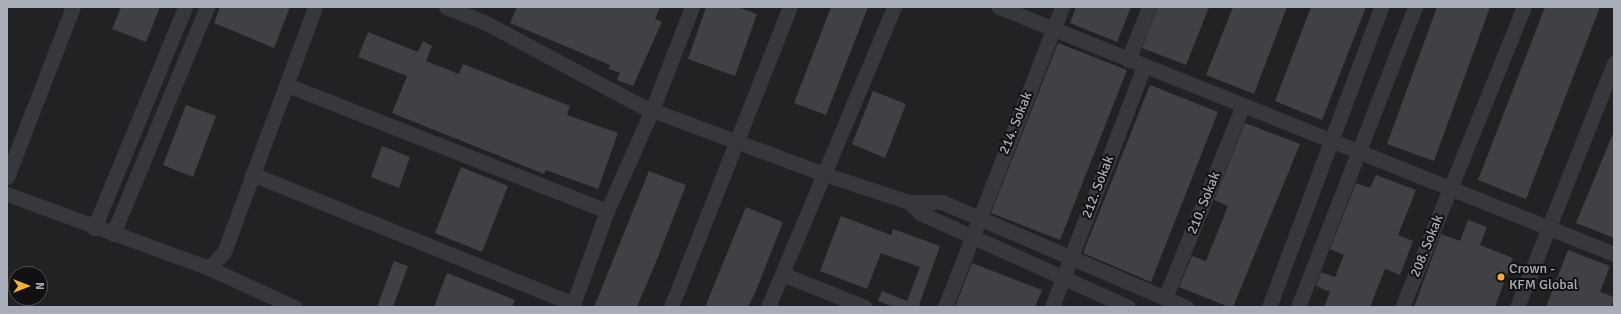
<!DOCTYPE html>
<style>
body{margin:0}
#map{position:relative;width:1621px;height:314px;overflow:hidden;background:#161618;font-family:Signika,sans-serif}
div>[style]{position:absolute}
.built>*{inset:0;background:#222225}
.building>*{inset:0;background:#404145}
.minor>*{height:15px;margin:-7.5px;padding:0 7.5px;transform-origin:7.5px;border-radius:7.5px;background:#37383d}
.dots>*{width:11px;height:11px;translate:-50% -50%;box-sizing:border-box;border:2px solid #111113;border-radius:50%}
span{translate:-50% -50%;white-space:nowrap;text-align:center;line-height:1.15;-webkit-text-stroke:4px #111113;paint-order:stroke}
.street-label{font-size:14px;color:#a8adb8}
.poi-label{font-size:14px;color:#a8adb8}
.left{translate:0 -50%;text-align:left}
.frame{position:absolute;inset:0;border:8px solid #a8adb8;pointer-events:none}
.north{position:absolute;left:8px;top:266px;width:40px;height:40px;box-sizing:border-box;background:#111113;border:1px solid #4d4f55;border-radius:50%;rotate:90deg;font-size:11px;font-weight:700;line-height:16px;text-align:center;color:#a8adb8}
.north::after{content:'';display:block;margin:auto;width:14px;height:18px;background:#f2b134;clip-path:polygon(50% 0,100% 100%,50% 72%,0 100%)}
</style>
<div id="map">
<div class="built">
<div style="clip-path:polygon(evenodd,7px 7px,1614px 7px,1614px 307px,7px 307px,7px 7px,16px 274px,40px 274px,40px 298px,16px 298px,16px 274px)"></div>
</div>
<div class="building">
<div style="clip-path:polygon(121px 7px,160px 7px,146px 42px,112px 29px)"></div>
<div style="clip-path:polygon(220px 7px,290px 7px,274px 48px,214px 23px)"></div>
<div style="clip-path:polygon(517px 7px,660px 7px,655px 19px,662px 22px,633px 86px,617px 80px,620px 73px,609px 69px,610px 65px,510px 23px)"></div>
<div style="clip-path:polygon(706px 7px,737px 7px,757px 14px,735px 76px,688px 59px)"></div>
<div style="clip-path:polygon(831px 7px,868px 7px,826px 115px,794px 103px)"></div>
<div style="clip-path:polygon(1076px 7px,1131px 7px,1117px 42px,1070px 23px)"></div>
<div style="clip-path:polygon(1158px 7px,1209px 7px,1186px 65px,1142px 48px)"></div>
<div style="clip-path:polygon(1233px 7px,1287px 7px,1254px 94px,1206px 75px)"></div>
<div style="clip-path:polygon(1311px 7px,1366px 7px,1322px 120px,1275px 101px)"></div>
<div style="clip-path:polygon(1437px 7px,1490px 7px,1434px 161px,1387px 144px)"></div>
<div style="clip-path:polygon(1545px 7px,1600px 7px,1526px 199px,1478px 180px)"></div>
<div style="clip-path:polygon(368px 32px,418px 52px,423px 41px,432px 46px,426px 61px,459px 74px,463px 64px,570px 106px,567px 115px,618px 133px,598px 189px,546px 170px,544px 174px,392px 113px,407px 76px,358px 57px)"></div>
<div style="clip-path:polygon(1058px 43px,1127px 70px,1060px 240px,991px 213px)"></div>
<div style="clip-path:polygon(1150px 85px,1218px 112px,1151px 282px,1083px 253px)"></div>
<div style="clip-path:polygon(873px 91px,906px 104px,885px 158px,852px 144px)"></div>
<div style="clip-path:polygon(186px 105px,216px 116px,193px 177px,163px 165px)"></div>
<div style="clip-path:polygon(1245px 123px,1300px 144px,1233px 307px,1229px 307px,1179px 287px,1192px 256px,1206px 261px,1228px 206px,1214px 200px)"></div>
<div style="clip-path:polygon(1614px 131px,1614px 238px,1576px 223px)"></div>
<div style="clip-path:polygon(382px 146px,410px 157px,399px 188px,371px 177px)"></div>
<div style="clip-path:polygon(461px 167px,508px 186px,482px 252px,435px 233px)"></div>
<div style="clip-path:polygon(649px 171px,686px 185px,658px 257px,637px 307px,594px 307px)"></div>
<div style="clip-path:polygon(1376px 175px,1416px 190px,1398px 235px,1413px 241px,1400px 275px,1385px 269px,1370px 307px,1324px 307px,1330px 292px,1316px 286px,1321px 272px,1335px 277px,1344px 255px,1330px 249px,1356px 183px,1370px 188px)"></div>
<div style="clip-path:polygon(746px 207px,783px 222px,755px 293px,748px 307px,705px 307px)"></div>
<div style="clip-path:polygon(841px 216px,891px 235px,893px 229px,940px 246px,919px 305px,922px 307px,894px 307px,878px 301px,882px 291px,907px 301px,920px 267px,881px 253px,867px 289px,820px 271px)"></div>
<div style="clip-path:polygon(1468px 220px,1487px 227px,1480px 245px,1513px 258px,1495px 307px,1414px 307px,1441px 234px,1460px 241px)"></div>
<div style="clip-path:polygon(1568px 250px,1610px 266px,1600px 292px,1614px 297px,1611px 307px,1546px 307px)"></div>
<div style="clip-path:polygon(394px 261px,408px 266px,393px 307px,377px 307px)"></div>
<div style="clip-path:polygon(972px 263px,1042px 290px,1035px 307px,955px 307px)"></div>
<div style="clip-path:polygon(447px 273px,515px 300px,512px 307px,434px 307px)"></div>
</div>
<div class="minor">
<div style="left:446px;top:7px;width:41px;rotate:21.5deg"></div>
<div style="left:484px;top:22px;width:178px;rotate:28.1deg"></div>
<div style="left:641px;top:106px;width:198px;rotate:20.4deg"></div>
<div style="left:827px;top:175px;width:86px;rotate:18.2deg"></div>
<div style="left:909px;top:202px;width:33px"></div>
<div style="left:942px;top:202px;width:266px;rotate:23.3deg"></div>
<div style="left:999px;top:7px;width:663px;rotate:21.88deg"></div>
<div style="left:1128px;top:60px;width:57px;rotate:-68.4deg"></div>
<div style="left:287px;top:85px;width:344px;rotate:21.5deg"></div>
<div style="left:252px;top:174px;width:347px;rotate:22deg"></div>
<div style="left:7px;top:177px;width:182px;rotate:-68.8deg"></div>
<div style="left:7px;top:194px;width:215px;rotate:20.1deg"></div>
<div style="left:209px;top:268px;width:22px;rotate:-47deg"></div>
<div style="left:224px;top:252px;width:261px;rotate:-69.6deg"></div>
<div style="left:909px;top:202px;width:16px;rotate:45deg"></div>
<div style="left:920px;top:213px;width:228px;rotate:24.3deg"></div>
<div style="left:94px;top:228px;width:239px;rotate:-67.6deg"></div>
<div style="left:113px;top:234px;width:246px;rotate:-67.5deg"></div>
<div style="left:209px;top:268px;width:94px;rotate:24.6deg"></div>
<div style="left:782px;top:274px;width:89px;rotate:21.7deg"></div>
<div style="left:1165px;top:298px;width:206px;rotate:-68deg"></div>
<div style="left:572px;top:307px;width:102px;rotate:-70deg"></div>
<div style="left:607px;top:211px;width:111px;rotate:-66deg"></div>
<div style="left:652px;top:110px;width:110px;rotate:-68.8deg"></div>
<div style="left:671px;top:307px;width:323px;rotate:-68.4deg"></div>
<div style="left:768px;top:307px;width:325px;rotate:-67.2deg"></div>
<div style="left:945px;top:307px;width:322px;rotate:-68.7deg"></div>
<div style="left:1052px;top:307px;width:258px;rotate:-69.1deg"></div>
<div style="left:1269px;top:307px;width:320px;rotate:-69.5deg"></div>
<div style="left:1298px;top:307px;width:322px;rotate:-68.7deg"></div>
<div style="left:1402px;top:307px;width:324px;rotate:-67.9deg"></div>
<div style="left:1517px;top:307px;width:263px;rotate:-68.3deg"></div>
</div>
<div class="dots">
<div style="left:1501px;top:277px;background:#f2b134"></div>
</div>
<div class="street-label">
<span style="left:1016px;top:123px;rotate:-68deg">214. Sokak</span>
<span style="left:1098px;top:187px;rotate:-69deg">212. Sokak</span>
<span style="left:1204px;top:203px;rotate:-68deg">210. Sokak</span>
<span style="left:1427px;top:246px;rotate:-68deg">208. Sokak</span>
</div>
<div class="poi-label">
<span class="left" style="left:1509px;top:277px">Crown -<br>KFM Global</span>
</div>
<div class="frame"></div>
<div class="north">N</div>
</div>
